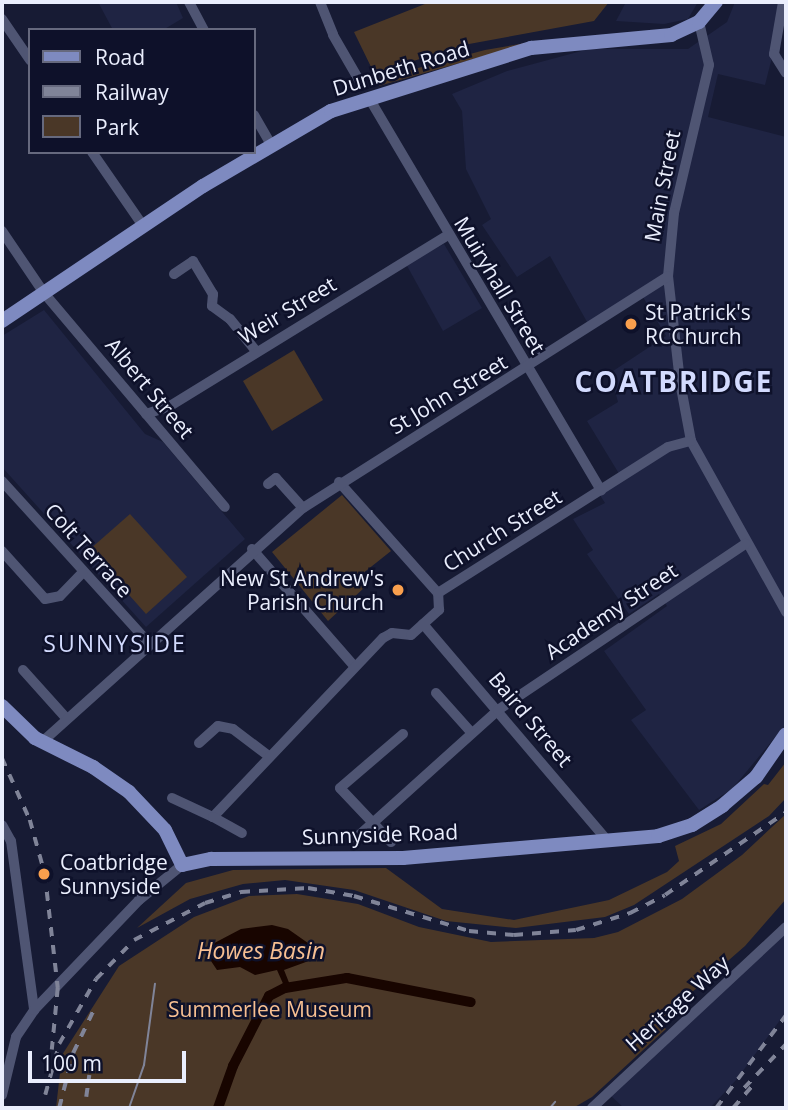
<!DOCTYPE html>
<style>
body{margin:0}
#map{position:relative;width:788px;height:1110px;overflow:hidden;background:#171b34;font-family:"Open Sans",sans-serif}
div>[style]{position:absolute}
.built>*{inset:0;background:#1f2443}
.green>*{inset:0;background:#4a3727}
.water>*{inset:0;background:#180500}
.canal>*{height:10px;margin:-5px;padding:0 5px;transform-origin:5px;border-radius:5px;background:#180500}
.minor>*{height:10px;margin:-5px;padding:0 5px;transform-origin:5px;border-radius:5px;background:#4f5573}
.major>*{height:14px;margin:-7px;padding:0 7px;transform-origin:7px;border-radius:7px;background:#7e8ac0}
.tram>*{height:2px;margin:-1px;padding:0 1px;transform-origin:1px;border-radius:1px;background:#808498}
.rail>*{height:3.5px;margin-top:-1.75px;transform-origin:0;background:repeating-linear-gradient(90deg,#808498 0 9px,transparent 0 18px)}
.dots>*{width:19px;height:19px;translate:-50% -50%;box-sizing:border-box;border:4px solid #0e112a;border-radius:50%}
span{translate:-50% -50%;white-space:nowrap;text-align:center;line-height:1.15;-webkit-text-stroke:5px #0e112a;paint-order:stroke}
.street-label{font-size:21px;color:#eaeefd}
.poi-label{font-size:21px;color:#eaeefd}
.left{translate:0 -50%;text-align:left}
.right{translate:-100% -50%;text-align:right}
.park-label{font-size:21px;color:#f7bf91}
.neighbourhood-label{font-size:23px;color:#d3dbfe;letter-spacing:2px}
.water-label{font-size:23px;color:#f7bf92;font-style:italic}
.district-label{font-size:28px;color:#d3dbfe;font-weight:700;letter-spacing:2px}
.frame{position:absolute;inset:0;border:4px solid #eaeefd;pointer-events:none}
.legend{position:absolute;left:28px;top:28px;width:228px;height:126px;box-sizing:border-box;background:#0e112a;border:2px solid #66697e;margin:0;padding:9px 12px;list-style:none;font-size:21px;color:#eaeefd}
.legend li{display:flex;align-items:center;gap:14px;height:35px}
.legend b{width:35px;border:2px solid #66697e}
.scale{position:absolute;left:28px;top:1051px;width:158px;height:32px;box-sizing:border-box;border:4px solid #eaeefd;border-top:0;padding-left:9px;font-size:21px;line-height:24px;white-space:nowrap;color:#eaeefd;-webkit-text-stroke:5px #0e112a;paint-order:stroke}
</style>
<div id="map">
<div class="built">
<div style="clip-path:polygon(98px 2px,176px 2px,183px 18px,163px 30px,113px 30px)"></div>
<div style="clip-path:polygon(626px 2px,698px 2px,688px 19px,664px 24px,616px 21px)"></div>
<div style="clip-path:polygon(735px 2px,786px 2px,765px 85px,718px 74px,708px 117px,786px 137px,786px 724px,732px 789px,699px 810px,631px 720px,646px 710px,604px 651px,667px 606px,659px 594px,629px 614px,587px 554px,593px 550px,573px 519px,605px 503px,598px 492px,621px 477px,587px 421px,618px 402px,610px 373px,666px 336px,643px 297px,591px 329px,550px 256px,517px 277px,482px 225px,491px 219px,466px 169px,462px 111px,452px 94px,507px 71px,589px 49px,688px 49px,727px 22px)"></div>
<div style="clip-path:polygon(444px 244px,482px 308px,443px 331px,406px 264px)"></div>
<div style="clip-path:polygon(44px 310px,145px 434px,163px 442px,245px 539px,146px 627px,2px 467px,2px 336px)"></div>
<div style="clip-path:polygon(786px 929px,786px 1012px,737px 1079px,710px 1108px,624px 1108px,611px 1096px)"></div>
</div>
<div class="green">
<div style="clip-path:polygon(430px 2px,609px 2px,594px 21px,469px 44px,374px 73px,354px 32px)"></div>
<div style="clip-path:polygon(537px 41px,379px 86px,377px 79px,485px 50px)"></div>
<div style="clip-path:polygon(294px 350px,323px 400px,272px 431px,243px 381px)"></div>
<div style="clip-path:polygon(342px 495px,391px 551px,357px 578px,364px 588px,328px 621px,272px 552px)"></div>
<div style="clip-path:polygon(130px 514px,187px 577px,146px 614px,89px 550px)"></div>
<div style="clip-path:polygon(786px 762px,786px 798px,769px 816px,634px 905px,605px 917px,516px 928px,446px 921px,354px 890px,285px 880px,243px 884px,190px 899px,137px 928px,186px 883px,233px 870px,386px 868px,442px 909px,514px 920px,609px 900px,667px 872px,679px 861px,675px 846px,721px 824px,764px 784px,768px 785px)"></div>
<div style="clip-path:polygon(786px 814px,786px 899px,745px 946px,659px 1021px,666px 1029px,592px 1097px,573px 1108px,56px 1108px,62px 1055px,119px 966px,194px 917px,249px 896px,297px 894px,358px 904px,419px 927px,491px 942px,594px 938px,618px 932px,682px 899px,742px 855px)"></div>
</div>
<div class="water">
<div style="clip-path:polygon(272px 925px,288px 929px,325px 955px,284px 970px,290px 985px,285px 988px,277px 970px,255px 975px,240px 967px,217px 970px,203px 949px,241px 929px)"></div>
</div>
<div class="canal">
<div style="left:218px;top:1108px;width:45px;rotate:-70.3deg"></div>
<div style="left:233px;top:1066px;width:79px;rotate:-62.8deg"></div>
<div style="left:269px;top:996px;width:18px;rotate:-27deg"></div>
<div style="left:285px;top:988px;width:63px;rotate:-9.2deg"></div>
<div style="left:347px;top:978px;width:126px;rotate:11deg"></div>
</div>
<div class="minor">
<div style="left:189px;top:2px;width:32px;rotate:62deg"></div>
<div style="left:320px;top:2px;width:35px;rotate:68deg"></div>
<div style="left:333px;top:35px;width:52px;rotate:60deg"></div>
<div style="left:783px;top:2px;width:53px;rotate:99.8deg"></div>
<div style="left:774px;top:54px;width:22px;rotate:58deg"></div>
<div style="left:2px;top:19px;width:50px;rotate:55.7deg"></div>
<div style="left:699px;top:22px;width:44px;rotate:76.9deg"></div>
<div style="left:709px;top:65px;width:152px;rotate:103.3deg"></div>
<div style="left:674px;top:213px;width:63px;rotate:95.4deg"></div>
<div style="left:668px;top:276px;width:107px;rotate:83.5deg"></div>
<div style="left:680px;top:382px;width:60px;rotate:79.4deg"></div>
<div style="left:691px;top:441px;width:196px;rotate:60.9deg"></div>
<div style="left:369px;top:98px;width:456px;rotate:59.4deg"></div>
<div style="left:254px;top:115px;width:36px;rotate:60deg"></div>
<div style="left:92px;top:152px;width:91px;rotate:55.3deg"></div>
<div style="left:2px;top:231px;width:75px;rotate:55.9deg"></div>
<div style="left:44px;top:293px;width:280px;rotate:49.8deg"></div>
<div style="left:174px;top:274px;width:23px;rotate:-34deg"></div>
<div style="left:193px;top:261px;width:39px;rotate:59deg"></div>
<div style="left:213px;top:294px;width:12px;rotate:95deg"></div>
<div style="left:212px;top:306px;width:22px;rotate:36deg"></div>
<div style="left:230px;top:319px;width:41px;rotate:50.9deg"></div>
<div style="left:146px;top:414px;width:25px;rotate:-18deg"></div>
<div style="left:170px;top:406px;width:326px;rotate:-31.6deg"></div>
<div style="left:2px;top:481px;width:219px;rotate:47.8deg"></div>
<div style="left:339px;top:482px;width:149px;rotate:48.3deg"></div>
<div style="left:268px;top:484px;width:10px;rotate:-37deg"></div>
<div style="left:276px;top:478px;width:40px;rotate:48deg"></div>
<div style="left:252px;top:549px;width:155px;rotate:48.9deg"></div>
<div style="left:2px;top:551px;width:64px;rotate:48.1deg"></div>
<div style="left:45px;top:599px;width:15px;rotate:-11deg"></div>
<div style="left:60px;top:596px;width:32px;rotate:-46deg"></div>
<div style="left:423px;top:624px;width:285px;rotate:49.6deg"></div>
<div style="left:23px;top:670px;width:64px;rotate:48.1deg"></div>
<div style="left:436px;top:693px;width:51px;rotate:48.2deg"></div>
<div style="left:42px;top:742px;width:351px;rotate:-41.9deg"></div>
<div style="left:303px;top:508px;width:432px;rotate:-32.4deg"></div>
<div style="left:199px;top:743px;width:25px;rotate:-42deg"></div>
<div style="left:218px;top:726px;width:15px;rotate:11deg"></div>
<div style="left:233px;top:729px;width:46px;rotate:37.1deg"></div>
<div style="left:172px;top:798px;width:45px;rotate:24.9deg"></div>
<div style="left:213px;top:817px;width:247px;rotate:-46.5deg"></div>
<div style="left:383px;top:638px;width:10px;rotate:-29deg"></div>
<div style="left:392px;top:633px;width:19px;rotate:6deg"></div>
<div style="left:411px;top:635px;width:38px;rotate:-42deg"></div>
<div style="left:439px;top:610px;width:17px;rotate:-93deg"></div>
<div style="left:438px;top:593px;width:272px;rotate:-32.4deg"></div>
<div style="left:668px;top:447px;width:24px;rotate:-15deg"></div>
<div style="left:213px;top:817px;width:33px;rotate:29deg"></div>
<div style="left:2px;top:825px;width:18px;rotate:61deg"></div>
<div style="left:11px;top:841px;width:171px;rotate:82.2deg"></div>
<div style="left:356px;top:838px;width:191px;rotate:-42deg"></div>
<div style="left:498px;top:710px;width:298px;rotate:-33.9deg"></div>
<div style="left:391px;top:842px;width:74px;rotate:-133.4deg"></div>
<div style="left:340px;top:788px;width:83px;rotate:-40.6deg"></div>
<div style="left:2px;top:1095px;width:60px;rotate:-76.4deg"></div>
<div style="left:16px;top:1037px;width:32px;rotate:-56deg"></div>
<div style="left:34px;top:1010px;width:152px;rotate:-46.3deg"></div>
<div style="left:139px;top:900px;width:55px;rotate:-39.1deg"></div>
<div style="left:592px;top:1108px;width:265px;rotate:-43deg"></div>
</div>
<div class="major">
<div style="left:2px;top:321px;width:242px;rotate:-33.9deg"></div>
<div style="left:203px;top:186px;width:148px;rotate:-30.4deg"></div>
<div style="left:331px;top:111px;width:210px;rotate:-17.5deg"></div>
<div style="left:531px;top:48px;width:141px;rotate:-5.3deg"></div>
<div style="left:671px;top:35px;width:31px;rotate:-25deg"></div>
<div style="left:699px;top:22px;width:26px;rotate:-50deg"></div>
<div style="left:2px;top:706px;width:46px;rotate:44.1deg"></div>
<div style="left:35px;top:738px;width:65px;rotate:26.6deg"></div>
<div style="left:93px;top:767px;width:44px;rotate:34.8deg"></div>
<div style="left:129px;top:792px;width:52px;rotate:46.5deg"></div>
<div style="left:165px;top:830px;width:39px;rotate:64deg"></div>
<div style="left:182px;top:865px;width:30px;rotate:-12deg"></div>
<div style="left:211px;top:859px;width:192px;rotate:-0.3deg"></div>
<div style="left:403px;top:858px;width:256px;rotate:-4.9deg"></div>
<div style="left:658px;top:836px;width:36px;rotate:-18deg"></div>
<div style="left:692px;top:825px;width:36px;rotate:-32deg"></div>
<div style="left:722px;top:806px;width:45px;rotate:-40.5deg"></div>
<div style="left:756px;top:777px;width:52px;rotate:-55.1deg"></div>
</div>
<div class="tram">
<div style="left:129px;top:1108px;width:46px;rotate:-70.8deg"></div>
<div style="left:144px;top:1065px;width:82px;rotate:-82.3deg"></div>
<div style="left:550px;top:1108px;width:8px;rotate:-50deg"></div>
</div>
<div class="rail">
<div style="left:2px;top:758px;width:68px;rotate:65.7deg"></div>
<div style="left:30px;top:820px;width:56px;rotate:74.5deg"></div>
<div style="left:45px;top:874px;width:115px;rotate:83.5deg"></div>
<div style="left:58px;top:988px;width:62px;rotate:95.5deg"></div>
<div style="left:744px;top:1088px;width:61px;rotate:-46.3deg"></div>
<div style="left:45px;top:1095px;width:53px;rotate:-74.6deg"></div>
<div style="left:59px;top:1044px;width:75px;rotate:-60.4deg"></div>
<div style="left:96px;top:979px;width:54px;rotate:-45.7deg"></div>
<div style="left:134px;top:940px;width:80px;rotate:-27.5deg"></div>
<div style="left:205px;top:903px;width:38px;rotate:-17deg"></div>
<div style="left:241px;top:892px;width:67px;rotate:-3.4deg"></div>
<div style="left:308px;top:888px;width:47px;rotate:9.9deg"></div>
<div style="left:354px;top:896px;width:120px;rotate:16.9deg"></div>
<div style="left:469px;top:931px;width:45px;rotate:5.1deg"></div>
<div style="left:514px;top:935px;width:62px;rotate:-4.6deg"></div>
<div style="left:576px;top:930px;width:57px;rotate:-17.5deg"></div>
<div style="left:630px;top:913px;width:39px;rotate:-27deg"></div>
<div style="left:665px;top:895px;width:147px;rotate:-34.4deg"></div>
<div style="left:86px;top:1097px;width:22px;rotate:-82deg"></div>
<div style="left:59px;top:1108px;width:57px;rotate:-75.7deg"></div>
<div style="left:73px;top:1053px;width:51px;rotate:-64.4deg"></div>
<div style="left:716px;top:1108px;width:116px;rotate:-53deg"></div>
<div style="left:733px;top:1108px;width:32px;rotate:-49deg"></div>
</div>
<div class="dots">
<div style="left:631px;top:324px;background:#f99f4d"></div>
<div style="left:398px;top:590px;background:#f99f4d"></div>
<div style="left:44px;top:874px;background:#f99f4d"></div>
</div>
<div class="street-label">
<span style="left:401px;top:68px;rotate:-17deg">Dunbeth Road</span>
<span style="left:662px;top:186px;rotate:-79deg">Main Street</span>
<span style="left:500px;top:285px;rotate:59deg">Muiryhall Street</span>
<span style="left:287px;top:310px;rotate:-31deg">Weir Street</span>
<span style="left:150px;top:388px;rotate:50deg">Albert Street</span>
<span style="left:448px;top:394px;rotate:-31deg">St John Street</span>
<span style="left:502px;top:530px;rotate:-32deg">Church Street</span>
<span style="left:89px;top:550px;rotate:48deg">Colt Terrace</span>
<span style="left:611px;top:611px;rotate:-34deg">Academy Street</span>
<span style="left:531px;top:719px;rotate:50deg">Baird Street</span>
<span style="left:380px;top:834px;rotate:-2deg">Sunnyside Road</span>
<span style="left:677px;top:1003px;rotate:-42deg">Heritage Way</span>
</div>
<div class="poi-label">
<span class="left" style="left:645px;top:324px">St Patrick's<br>RCChurch</span>
<span class="right" style="left:384px;top:590px">New St Andrew's<br>Parish Church</span>
<span class="left" style="left:60px;top:874px">Coatbridge<br>Sunnyside</span>
</div>
<div class="park-label">
<span style="left:270px;top:1009px">Summerlee Museum</span>
</div>
<div class="neighbourhood-label">
<span style="left:115px;top:643px">SUNNYSIDE</span>
</div>
<div class="water-label">
<span style="left:261px;top:950px">Howes Basin</span>
</div>
<div class="district-label">
<span style="left:674px;top:381px">COATBRIDGE</span>
</div>
<div class="frame"></div>
<ul class="legend">
<li><b style="height:9px;background:#7e8ac0"></b>Road</li>
<li><b style="height:9px;background:#808498"></b>Railway</li>
<li><b style="height:19px;background:#4a3727"></b>Park</li>
</ul>
<div class="scale">100 m</div>
</div>
